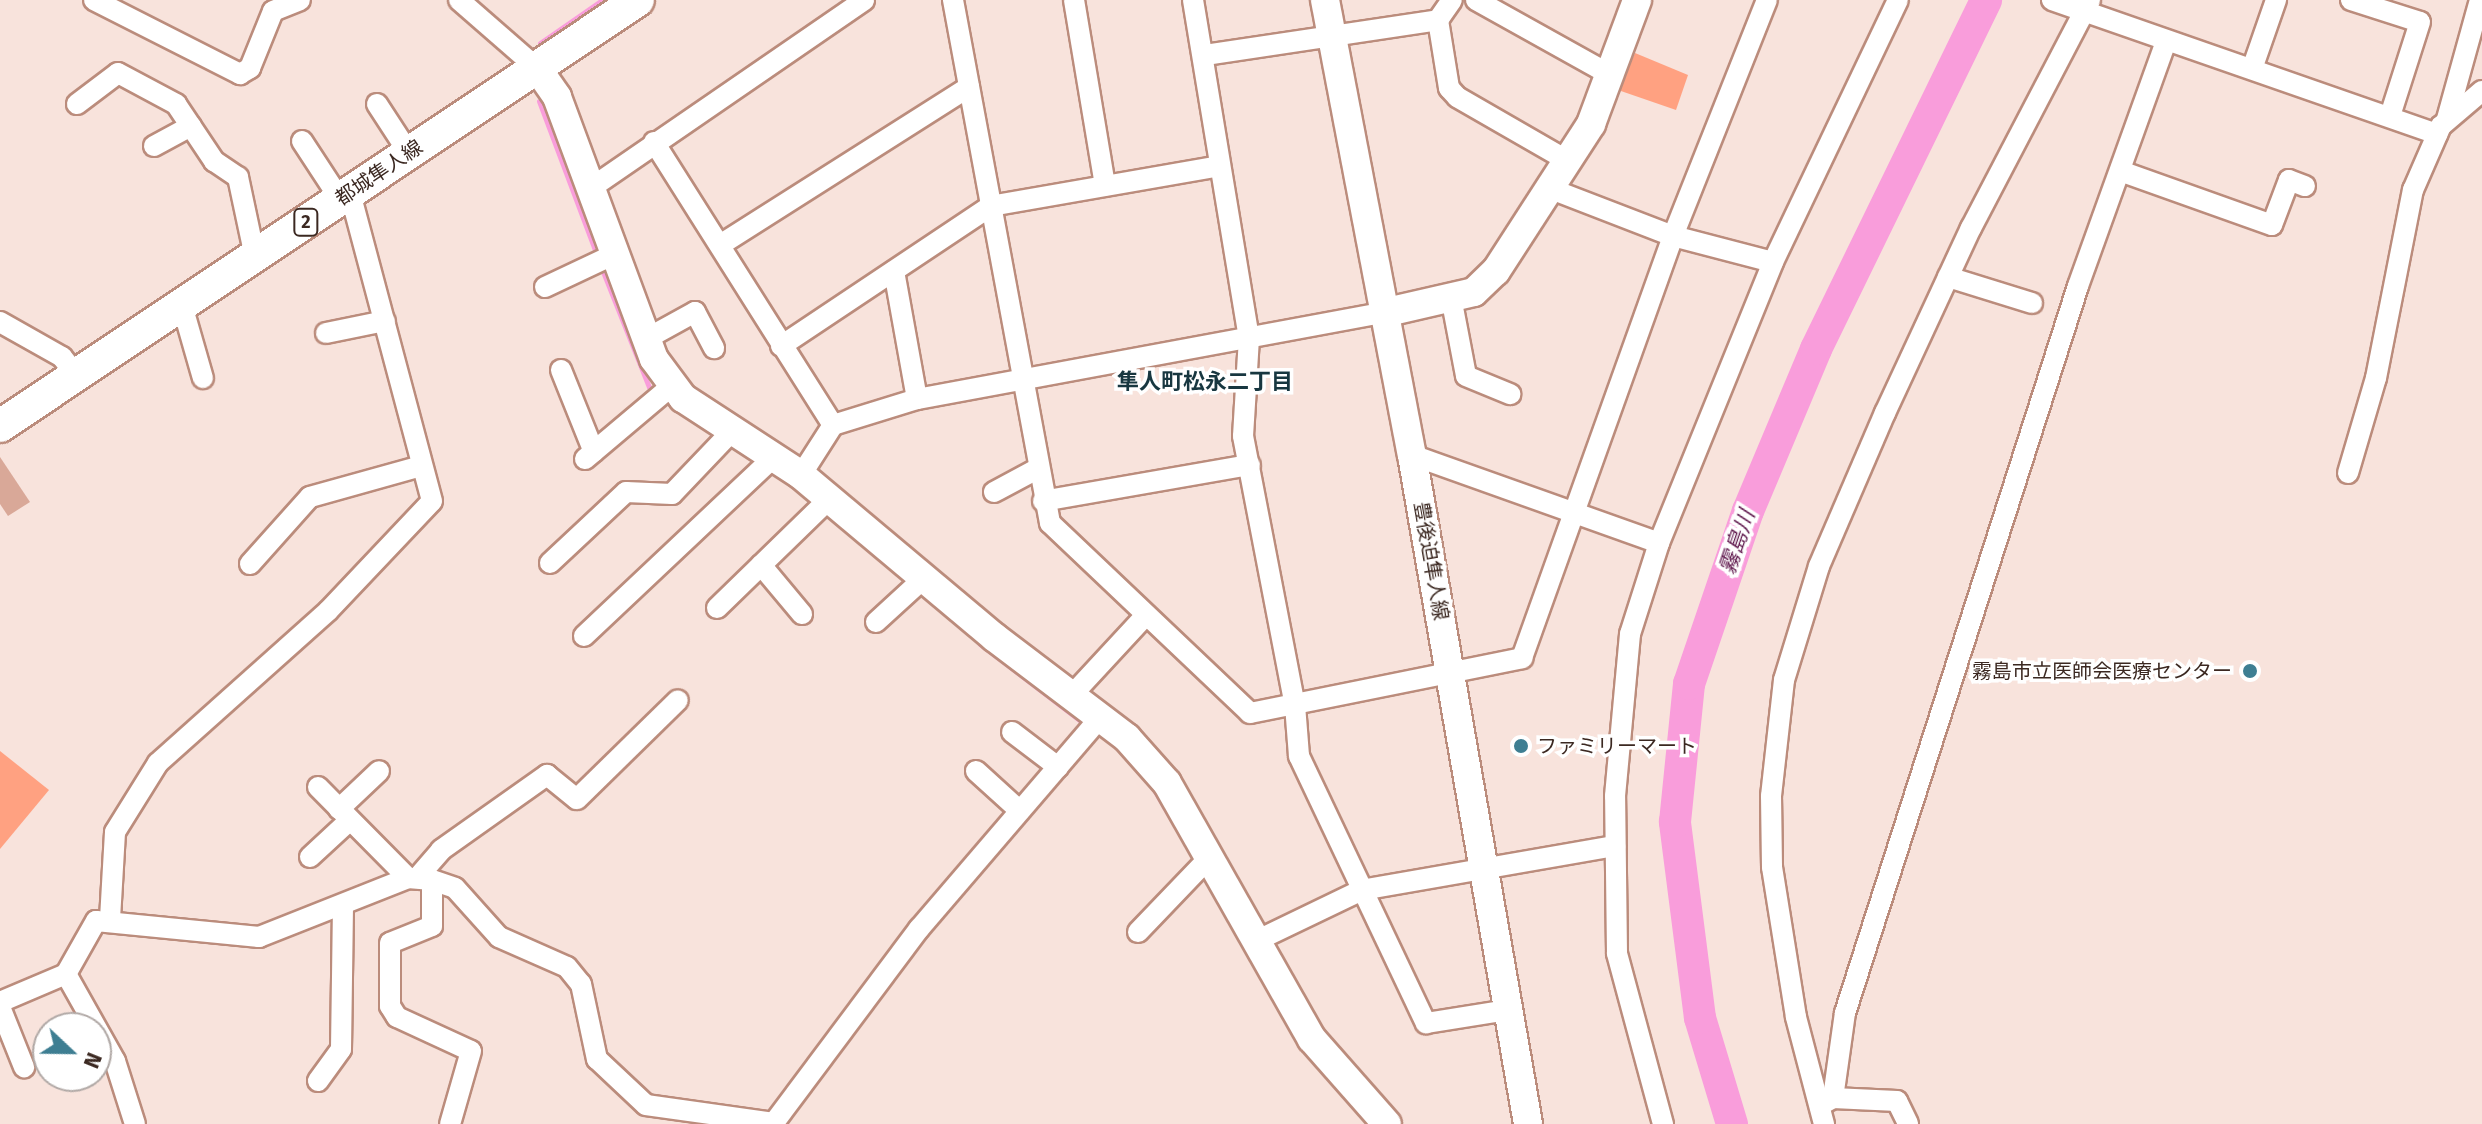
<!DOCTYPE html>
<meta charset="utf-8">
<style>
body{margin:0}
#map{position:relative;width:2482px;height:1124px;overflow:hidden;background:#f8e3dc;font-family:"Fira Sans","Noto Sans JP",sans-serif}
div>[style]{position:absolute}
.green>*{inset:0;background:#ffa181}
.stream>*{height:5px;margin:-2.5px;padding:0 2.5px;transform-origin:2.5px;border-radius:2.5px;background:#f99ddb}
.river>*{height:32px;margin:-16px;padding:0 16px;transform-origin:16px;border-radius:16px;background:#f99ddb}
.building>*{inset:0;background:#d9a898}
.roads{filter:drop-shadow(2px 0 #bb8c7c) drop-shadow(-2px 0 #bb8c7c) drop-shadow(0 2px #bb8c7c) drop-shadow(0 -2px #bb8c7c)}
.street>*{height:20px;margin:-10px;padding:0 10px;transform-origin:10px;border-radius:10px;background:#fff}
.secondary>*{height:28px;margin:-14px;padding:0 14px;transform-origin:14px;border-radius:14px;background:#fff}
.primary>*{height:32px;margin:-16px;padding:0 16px;transform-origin:16px;border-radius:16px;background:#fff}
.dots>*{width:22px;height:22px;translate:-50% -50%;box-sizing:border-box;border:4px solid #fff;border-radius:50%}
span{translate:-50% -50%;white-space:nowrap;text-align:center;line-height:1.15;-webkit-text-stroke:7px #fff;paint-order:stroke}
.shield-label span{padding:2px 6px;background:#fff;border:2px solid;border-radius:6px;-webkit-text-stroke-width:0}
.shield-label{font-size:18px;color:#3b2821;font-weight:700}
.street-label{font-size:20px;color:#3b2821}
.poi-label{font-size:20px;color:#3b2821}
.right{translate:-100% -50%;text-align:right}
.left{translate:0 -50%;text-align:left}
.neighbourhood-label{font-size:22px;color:#183740;font-weight:700}
.water-label{font-size:22px;color:#611b4f;font-style:italic}
.north{position:absolute;left:32px;top:1012px;width:80px;height:80px;box-sizing:border-box;background:#fff;border:2px solid #b1a9a6;border-radius:50%;rotate:112deg;font-size:22px;font-weight:700;line-height:32px;text-align:center;color:#3b2821}
.north::after{content:'';display:block;margin:auto;width:28px;height:36px;background:#3e7e92;clip-path:polygon(50% 0,100% 100%,50% 72%,0 100%)}
</style>
<div id="map">
<div class="green">
<div style="clip-path:polygon(1635px 53px,1688px 75px,1676px 110px,1618px 90px)"></div>
<div style="clip-path:polygon(0 751px,49px 790px,0 849px)"></div>
</div>
<div class="stream">
<div style="left:540px;top:43px;width:75px;rotate:-34.7deg"></div>
<div style="left:539px;top:101px;width:165px;rotate:69.4deg"></div>
<div style="left:600px;top:264px;width:132px;rotate:68.3deg"></div>
<div style="left:649px;top:387px;width:10px;rotate:37deg"></div>
<div style="left:980px;top:644px;width:133px;rotate:37.4deg"></div>
<div style="left:1152px;top:786px;width:69px;rotate:59.7deg"></div>
<div style="left:1335px;top:1086px;width:50px;rotate:48.3deg"></div>
</div>
<div class="river">
<div style="left:1732px;top:1124px;width:111px;rotate:-106.8deg"></div>
<div style="left:1700px;top:1018px;width:198px;rotate:-97.3deg"></div>
<div style="left:1675px;top:822px;width:139px;rotate:-84.2deg"></div>
<div style="left:1689px;top:684px;width:183px;rotate:-71.2deg"></div>
<div style="left:1748px;top:511px;width:176px;rotate:-67.2deg"></div>
<div style="left:1816px;top:349px;width:388px;rotate:-64deg"></div>
</div>
<div class="building">
<div style="clip-path:polygon(0 457px,30px 502px,8px 516px,0 504px)"></div>
</div>
<div class="roads">
<div class="street">
<div style="left:94px;top:0;width:164px;rotate:26.9deg"></div>
<div style="left:240px;top:74px;width:12px;rotate:-31deg"></div>
<div style="left:250px;top:68px;width:61px;rotate:-68deg"></div>
<div style="left:273px;top:11px;width:29px;rotate:-22deg"></div>
<div style="left:459px;top:0;width:103px;rotate:41.1deg"></div>
<div style="left:953px;top:0;width:532px;rotate:79.49deg"></div>
<div style="left:1050px;top:523px;width:276px;rotate:43.5deg"></div>
<div style="left:1250px;top:713px;width:278px;rotate:-11.4deg"></div>
<div style="left:1522px;top:658px;width:448px;rotate:-70.3deg"></div>
<div style="left:1673px;top:236px;width:254px;rotate:-68.3deg"></div>
<div style="left:1074px;top:0;width:188px;rotate:80.5deg"></div>
<div style="left:1193px;top:0;width:343px;rotate:80.6deg"></div>
<div style="left:1249px;top:338px;width:98px;rotate:93.5deg"></div>
<div style="left:1243px;top:436px;width:274px;rotate:79.1deg"></div>
<div style="left:1295px;top:705px;width:51px;rotate:85.5deg"></div>
<div style="left:1299px;top:756px;width:296px;rotate:64.6deg"></div>
<div style="left:1426px;top:1023px;width:83px;rotate:-9deg"></div>
<div style="left:1476px;top:0;width:152px;rotate:29.1deg"></div>
<div style="left:2052px;top:0;width:408px;rotate:19.2deg"></div>
<div style="left:2351px;top:0;width:72px;rotate:17.7deg"></div>
<div style="left:2420px;top:22px;width:99px;rotate:107.7deg"></div>
<div style="left:1438px;top:20px;width:69px;rotate:80.8deg"></div>
<div style="left:1449px;top:88px;width:12px;rotate:48deg"></div>
<div style="left:1457px;top:97px;width:130px;rotate:29.9deg"></div>
<div style="left:1205px;top:55px;width:236px;rotate:-8.5deg"></div>
<div style="left:1438px;top:20px;width:24px;rotate:-55deg"></div>
<div style="left:2252px;top:69px;width:73px;rotate:-70.8deg"></div>
<div style="left:77px;top:104px;width:51px;rotate:-37.1deg"></div>
<div style="left:118px;top:73px;width:66px;rotate:28.1deg"></div>
<div style="left:176px;top:104px;width:69px;rotate:56.3deg"></div>
<div style="left:214px;top:161px;width:29px;rotate:34deg"></div>
<div style="left:238px;top:177px;width:82px;rotate:78deg"></div>
<div style="left:377px;top:104px;width:59px;rotate:56.9deg"></div>
<div style="left:2447px;top:119px;width:123px;rotate:-74.5deg"></div>
<div style="left:302px;top:141px;width:69px;rotate:56.8deg"></div>
<div style="left:654px;top:142px;width:335px;rotate:57.7deg"></div>
<div style="left:154px;top:146px;width:42px;rotate:-28.4deg"></div>
<div style="left:2123px;top:172px;width:158px;rotate:19.6deg"></div>
<div style="left:2272px;top:225px;width:48px;rotate:-69.3deg"></div>
<div style="left:2289px;top:180px;width:17px;rotate:21deg"></div>
<div style="left:1551px;top:189px;width:131px;rotate:21.1deg"></div>
<div style="left:1673px;top:236px;width:103px;rotate:14.6deg"></div>
<div style="left:588px;top:190px;width:335px;rotate:-34.5deg"></div>
<div style="left:720px;top:245px;width:295px;rotate:-32.4deg"></div>
<div style="left:894px;top:271px;width:130px;rotate:79.8deg"></div>
<div style="left:1948px;top:277px;width:88px;rotate:17.2deg"></div>
<div style="left:545px;top:287px;width:75px;rotate:-25.2deg"></div>
<div style="left:1451px;top:297px;width:80px;rotate:79.2deg"></div>
<div style="left:1466px;top:376px;width:48px;rotate:22.2deg"></div>
<div style="left:182px;top:305px;width:76px;rotate:74deg"></div>
<div style="left:0;top:322px;width:71px;rotate:29.4deg"></div>
<div style="left:62px;top:357px;width:23px;rotate:52deg"></div>
<div style="left:326px;top:333px;width:60px;rotate:-11.5deg"></div>
<div style="left:646px;top:339px;width:56px;rotate:-28.9deg"></div>
<div style="left:695px;top:312px;width:41px;rotate:62.2deg"></div>
<div style="left:781px;top:346px;width:252px;rotate:-33.7deg"></div>
<div style="left:991px;top:206px;width:232px;rotate:-9.9deg"></div>
<div style="left:561px;top:370px;width:88px;rotate:68.1deg"></div>
<div style="left:1412px;top:455px;width:262px;rotate:19.6deg"></div>
<div style="left:585px;top:459px;width:115px;rotate:-40.1deg"></div>
<div style="left:2348px;top:473px;width:99px;rotate:-73.6deg"></div>
<div style="left:2376px;top:378px;width:192px;rotate:-78.9deg"></div>
<div style="left:2413px;top:190px;width:70px;rotate:-66.4deg"></div>
<div style="left:2441px;top:126px;width:54px;rotate:-40.5deg"></div>
<div style="left:801px;top:475px;width:59px;rotate:-57.4deg"></div>
<div style="left:833px;top:425px;width:88px;rotate:-17.2deg"></div>
<div style="left:917px;top:399px;width:474px;rotate:-10.5deg"></div>
<div style="left:994px;top:492px;width:49px;rotate:-28.1deg"></div>
<div style="left:1043px;top:501px;width:210px;rotate:-9.9deg"></div>
<div style="left:550px;top:563px;width:104px;rotate:-43.1deg"></div>
<div style="left:626px;top:492px;width:46px;rotate:2.5deg"></div>
<div style="left:672px;top:494px;width:88px;rotate:-46.4deg"></div>
<div style="left:250px;top:564px;width:90px;rotate:-48.2deg"></div>
<div style="left:310px;top:497px;width:115px;rotate:-15.6deg"></div>
<div style="left:761px;top:565px;width:64px;rotate:50.1deg"></div>
<div style="left:717px;top:608px;width:156px;rotate:-44.2deg"></div>
<div style="left:876px;top:622px;width:65px;rotate:-42.5deg"></div>
<div style="left:584px;top:636px;width:262px;rotate:-43.3deg"></div>
<div style="left:1072px;top:695px;width:109px;rotate:-47.2deg"></div>
<div style="left:1012px;top:732px;width:58px;rotate:37.3deg"></div>
<div style="left:976px;top:771px;width:59px;rotate:42.3deg"></div>
<div style="left:318px;top:787px;width:128px;rotate:45.3deg"></div>
<div style="left:339px;top:809px;width:55px;rotate:-43.5deg"></div>
<div style="left:310px;top:857px;width:54px;rotate:-42.8deg"></div>
<div style="left:417px;top:878px;width:37px;rotate:-49deg"></div>
<div style="left:441px;top:850px;width:130px;rotate:-35.3deg"></div>
<div style="left:547px;top:775px;width:38px;rotate:39deg"></div>
<div style="left:577px;top:799px;width:141px;rotate:-44.4deg"></div>
<div style="left:432px;top:880px;width:46px;rotate:90deg"></div>
<div style="left:432px;top:926px;width:45px;rotate:158deg"></div>
<div style="left:390px;top:943px;width:63px;rotate:90deg"></div>
<div style="left:390px;top:1006px;width:13px;rotate:58deg"></div>
<div style="left:397px;top:1017px;width:81px;rotate:24.7deg"></div>
<div style="left:471px;top:1051px;width:76px;rotate:106deg"></div>
<div style="left:110px;top:919px;width:87px;rotate:-86.7deg"></div>
<div style="left:115px;top:832px;width:81px;rotate:-58.1deg"></div>
<div style="left:158px;top:763px;width:228px;rotate:-41.8deg"></div>
<div style="left:328px;top:611px;width:151px;rotate:-46.6deg"></div>
<div style="left:432px;top:501px;width:320px;rotate:-104.9deg"></div>
<div style="left:1138px;top:932px;width:104px;rotate:-46.2deg"></div>
<div style="left:1258px;top:940px;width:115px;rotate:-25.7deg"></div>
<div style="left:1362px;top:890px;width:257px;rotate:-9.9deg"></div>
<div style="left:66px;top:974px;width:100px;rotate:60.6deg"></div>
<div style="left:115px;top:1061px;width:66px;rotate:72.4deg"></div>
<div style="left:0;top:1002px;width:72px;rotate:-23deg"></div>
<div style="left:66px;top:974px;width:61px;rotate:-60.5deg"></div>
<div style="left:96px;top:921px;width:164px;rotate:5.6deg"></div>
<div style="left:259px;top:937px;width:160px;rotate:-21.6deg"></div>
<div style="left:408px;top:878px;width:24px;rotate:5deg"></div>
<div style="left:432px;top:880px;width:24px;rotate:19deg"></div>
<div style="left:455px;top:888px;width:66px;rotate:48.1deg"></div>
<div style="left:499px;top:937px;width:74px;rotate:23.8deg"></div>
<div style="left:567px;top:967px;width:22px;rotate:51deg"></div>
<div style="left:581px;top:984px;width:77px;rotate:78deg"></div>
<div style="left:597px;top:1059px;width:67px;rotate:43.2deg"></div>
<div style="left:646px;top:1105px;width:129px;rotate:8deg"></div>
<div style="left:0;top:1007px;width:65px;rotate:68.2deg"></div>
<div style="left:318px;top:1081px;width:39px;rotate:-54deg"></div>
<div style="left:341px;top:1049px;width:144px;rotate:-89.2deg"></div>
<div style="left:1833px;top:1098px;width:86px;rotate:-82deg"></div>
<div style="left:1845px;top:1013px;width:763px;rotate:-72.23deg"></div>
<div style="left:2078px;top:286px;width:260px;rotate:-70.2deg"></div>
<div style="left:1824px;top:1103px;width:10px;rotate:-29deg"></div>
<div style="left:1833px;top:1098px;width:64px;rotate:2.7deg"></div>
<div style="left:1897px;top:1101px;width:25px;rotate:64deg"></div>
<div style="left:773px;top:1124px;width:244px;rotate:-53.2deg"></div>
<div style="left:919px;top:929px;width:279px;rotate:-49.4deg"></div>
<div style="left:1663px;top:1124px;width:177px;rotate:-105.1deg"></div>
<div style="left:1617px;top:953px;width:157px;rotate:-90.7deg"></div>
<div style="left:1615px;top:796px;width:163px;rotate:-84.7deg"></div>
<div style="left:1630px;top:634px;width:96px;rotate:-72.3deg"></div>
<div style="left:1659px;top:543px;width:303px;rotate:-67.9deg"></div>
<div style="left:1773px;top:262px;width:290px;rotate:-64.5deg"></div>
<div style="left:1824px;top:1124px;width:111px;rotate:-104.7deg"></div>
<div style="left:1796px;top:1017px;width:152px;rotate:-99.1deg"></div>
<div style="left:1772px;top:867px;width:71px;rotate:-90.8deg"></div>
<div style="left:1771px;top:796px;width:117px;rotate:-83.6deg"></div>
<div style="left:1784px;top:680px;width:119px;rotate:-72.9deg"></div>
<div style="left:1819px;top:566px;width:167px;rotate:-66.7deg"></div>
<div style="left:1885px;top:413px;width:204px;rotate:-65.1deg"></div>
<div style="left:1971px;top:228px;width:257px;rotate:-62.4deg"></div>
</div>
<div class="secondary">
<div style="left:1325px;top:0;width:463px;rotate:79.2deg"></div>
<div style="left:1412px;top:455px;width:679px;rotate:80.16deg"></div>
<div style="left:537px;top:68px;width:35px;rotate:55deg"></div>
<div style="left:557px;top:97px;width:279px;rotate:69.7deg"></div>
<div style="left:654px;top:359px;width:49px;rotate:53.4deg"></div>
<div style="left:683px;top:398px;width:141px;rotate:33.1deg"></div>
<div style="left:801px;top:475px;width:252px;rotate:40deg"></div>
<div style="left:994px;top:637px;width:167px;rotate:37.2deg"></div>
<div style="left:1127px;top:738px;width:60px;rotate:48.4deg"></div>
<div style="left:1167px;top:783px;width:294px;rotate:60.5deg"></div>
<div style="left:1312px;top:1039px;width:113px;rotate:48.6deg"></div>
<div style="left:1383px;top:313px;width:93px;rotate:-13deg"></div>
<div style="left:1474px;top:292px;width:30px;rotate:-44deg"></div>
<div style="left:1496px;top:271px;width:175px;rotate:-57.1deg"></div>
<div style="left:1591px;top:124px;width:132px;rotate:-69.6deg"></div>
</div>
<div class="primary">
<div style="left:0;top:426px;width:767px;rotate:-33.73deg"></div>
</div>
</div>
<div class="dots">
<div style="left:2250px;top:671px;background:#3e7e92"></div>
<div style="left:1521px;top:746px;background:#3e7e92"></div>
</div>
<div class="shield-label">
<span style="left:306px;top:222px">2</span>
</div>
<div class="street-label">
<span style="left:379px;top:173px;rotate:-34deg">都城隼人線</span>
<span style="left:1431px;top:561px;rotate:80deg">豊後迫隼人線</span>
</div>
<div class="poi-label">
<span class="right" style="left:2232px;top:671px">霧島市立医師会医療センター</span>
<span class="left" style="left:1537px;top:746px">ファミリーマート</span>
</div>
<div class="neighbourhood-label">
<span style="left:1205px;top:382px">隼人町松永二丁目</span>
</div>
<div class="water-label">
<span style="left:1737px;top:542px;rotate:-71deg">霧島川</span>
</div>
<div class="north">N</div>
</div>
